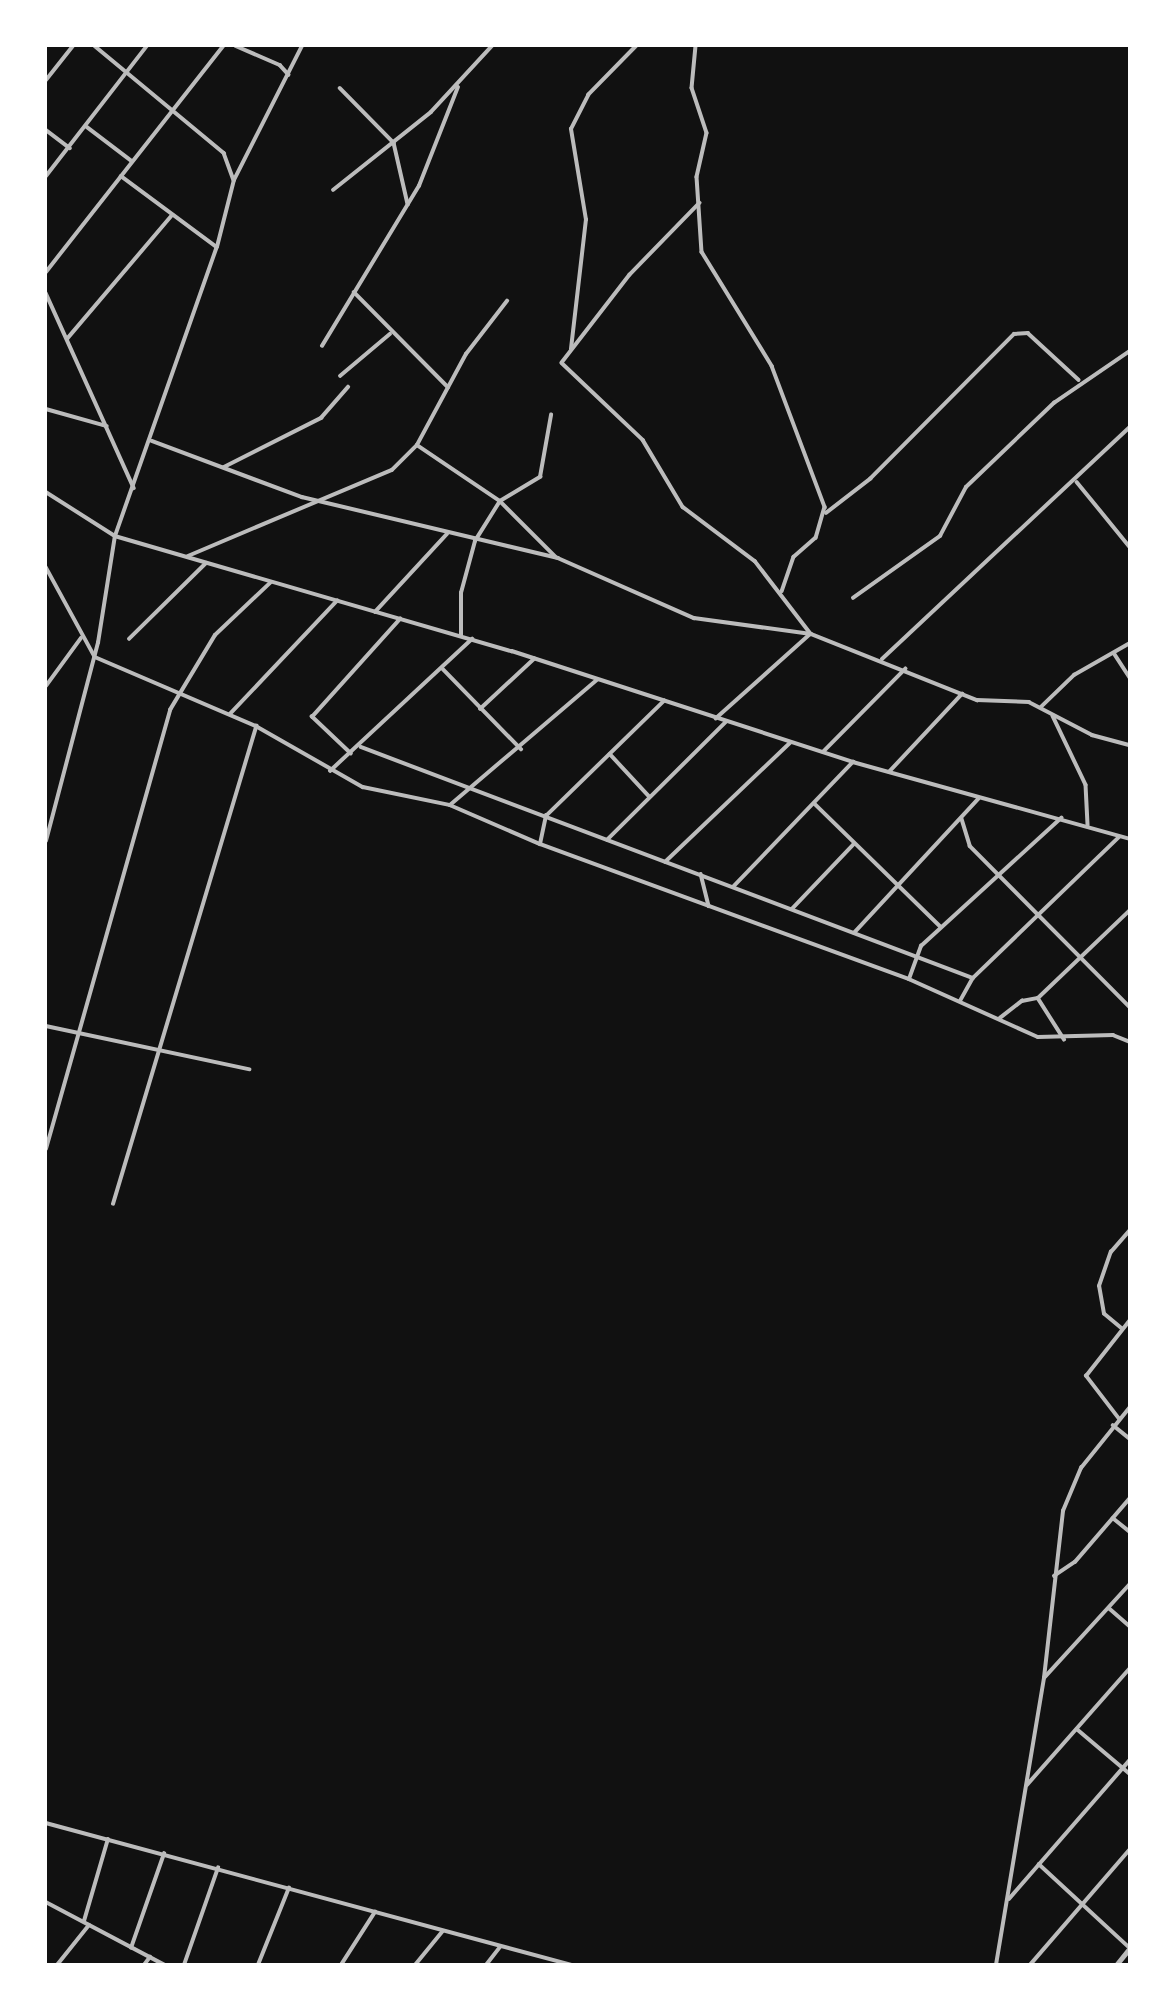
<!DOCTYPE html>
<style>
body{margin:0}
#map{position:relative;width:1175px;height:2010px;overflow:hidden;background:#111;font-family:"DejaVu Sans",sans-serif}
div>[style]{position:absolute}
.minor>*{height:3.5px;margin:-1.75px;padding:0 1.75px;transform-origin:1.75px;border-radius:1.75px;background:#bcbcbc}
.tertiary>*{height:5px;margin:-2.5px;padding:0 2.5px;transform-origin:2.5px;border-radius:2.5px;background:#bcbcbc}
span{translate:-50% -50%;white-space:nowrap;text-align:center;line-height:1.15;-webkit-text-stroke:5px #fff;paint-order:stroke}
.frame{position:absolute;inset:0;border:47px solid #fff;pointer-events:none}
</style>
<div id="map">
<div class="minor">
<div style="left:95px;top:46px;width:168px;rotate:39.7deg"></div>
<div style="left:224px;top:153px;width:29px;rotate:70deg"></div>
<div style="left:236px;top:46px;width:48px;rotate:23.4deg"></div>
<div style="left:280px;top:65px;width:13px;rotate:48deg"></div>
<div style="left:696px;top:46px;width:42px;rotate:95.4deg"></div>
<div style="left:692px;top:88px;width:47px;rotate:71.6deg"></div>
<div style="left:707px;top:133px;width:45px;rotate:102.8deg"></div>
<div style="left:697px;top:177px;width:75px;rotate:86.2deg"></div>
<div style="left:702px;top:252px;width:134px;rotate:58.4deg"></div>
<div style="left:772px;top:366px;width:151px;rotate:69.4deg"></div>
<div style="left:825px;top:507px;width:32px;rotate:106deg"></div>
<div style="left:816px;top:538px;width:29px;rotate:139deg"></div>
<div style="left:794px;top:557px;width:36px;rotate:109deg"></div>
<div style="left:46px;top:80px;width:43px;rotate:-51.5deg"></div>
<div style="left:340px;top:88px;width:77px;rotate:45.5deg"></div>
<div style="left:394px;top:143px;width:63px;rotate:77.1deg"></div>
<div style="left:87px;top:127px;width:56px;rotate:37.1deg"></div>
<div style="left:46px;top:130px;width:30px;rotate:37deg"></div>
<div style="left:46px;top:176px;width:165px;rotate:-52.2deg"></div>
<div style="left:121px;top:176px;width:119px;rotate:36.5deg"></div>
<div style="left:333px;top:190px;width:125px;rotate:-38.5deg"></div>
<div style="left:431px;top:112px;width:90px;rotate:-47.3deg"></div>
<div style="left:700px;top:203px;width:100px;rotate:134.2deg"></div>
<div style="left:630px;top:275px;width:111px;rotate:127.7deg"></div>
<div style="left:562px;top:363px;width:112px;rotate:43.5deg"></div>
<div style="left:643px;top:440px;width:78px;rotate:59.2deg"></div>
<div style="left:683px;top:507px;width:90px;rotate:36.9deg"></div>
<div style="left:755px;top:561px;width:92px;rotate:52.5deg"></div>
<div style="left:811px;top:634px;width:127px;rotate:138.2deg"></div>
<div style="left:46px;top:272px;width:287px;rotate:-51.9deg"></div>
<div style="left:354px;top:292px;width:134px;rotate:45.3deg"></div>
<div style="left:46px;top:293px;width:214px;rotate:65.7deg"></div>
<div style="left:67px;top:339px;width:162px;rotate:-49.7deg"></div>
<div style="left:322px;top:346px;width:187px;rotate:-58.8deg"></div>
<div style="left:419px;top:186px;width:106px;rotate:-68.5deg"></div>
<div style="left:571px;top:349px;width:130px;rotate:-83.4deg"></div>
<div style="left:586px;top:220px;width:92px;rotate:-99.4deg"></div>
<div style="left:571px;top:129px;width:38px;rotate:-63deg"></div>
<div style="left:588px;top:95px;width:69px;rotate:-45.6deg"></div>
<div style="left:340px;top:376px;width:65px;rotate:-40deg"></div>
<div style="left:46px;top:409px;width:63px;rotate:15.6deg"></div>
<div style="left:152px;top:441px;width:160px;rotate:20.5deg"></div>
<div style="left:302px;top:497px;width:263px;rotate:13.4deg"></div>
<div style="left:558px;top:558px;width:149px;rotate:23.8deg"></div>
<div style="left:694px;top:618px;width:118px;rotate:7.8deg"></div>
<div style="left:811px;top:634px;width:179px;rotate:21.7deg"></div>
<div style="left:977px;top:700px;width:52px;rotate:2.2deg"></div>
<div style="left:1029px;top:702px;width:71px;rotate:27.6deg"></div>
<div style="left:1092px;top:735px;width:39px;rotate:15deg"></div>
<div style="left:417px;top:445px;width:100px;rotate:34deg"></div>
<div style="left:500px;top:501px;width:79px;rotate:45deg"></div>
<div style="left:224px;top:467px;width:109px;rotate:-26.8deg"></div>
<div style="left:321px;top:418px;width:41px;rotate:-48.9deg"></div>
<div style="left:1077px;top:482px;width:84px;rotate:50.8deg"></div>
<div style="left:46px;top:492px;width:82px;rotate:32.5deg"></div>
<div style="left:115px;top:536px;width:413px;rotate:16.2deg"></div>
<div style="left:512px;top:651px;width:359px;rotate:18deg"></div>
<div style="left:853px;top:762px;width:288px;rotate:15.5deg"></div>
<div style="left:826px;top:513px;width:56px;rotate:-37.7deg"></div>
<div style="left:870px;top:479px;width:204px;rotate:-45.2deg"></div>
<div style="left:1014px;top:334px;width:14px;rotate:-4deg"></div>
<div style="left:1028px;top:333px;width:69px;rotate:42.7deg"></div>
<div style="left:188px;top:556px;width:221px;rotate:-22.9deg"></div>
<div style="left:392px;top:470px;width:35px;rotate:-45deg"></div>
<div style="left:417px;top:445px;width:103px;rotate:-61.7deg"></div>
<div style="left:466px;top:354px;width:67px;rotate:-52.3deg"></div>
<div style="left:46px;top:567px;width:102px;rotate:61.4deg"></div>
<div style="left:95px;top:657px;width:175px;rotate:23.2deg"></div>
<div style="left:256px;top:726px;width:123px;rotate:29.7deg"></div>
<div style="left:363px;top:787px;width:89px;rotate:11.7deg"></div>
<div style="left:450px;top:805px;width:98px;rotate:23.4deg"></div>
<div style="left:540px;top:844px;width:393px;rotate:20.1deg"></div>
<div style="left:909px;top:979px;width:141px;rotate:24.2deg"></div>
<div style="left:1038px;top:1037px;width:75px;rotate:-1.5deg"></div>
<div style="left:1113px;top:1035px;width:18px;rotate:22deg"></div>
<div style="left:853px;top:598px;width:107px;rotate:-35.5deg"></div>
<div style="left:940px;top:536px;width:55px;rotate:-62deg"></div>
<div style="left:966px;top:487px;width:122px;rotate:-43.7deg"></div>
<div style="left:1054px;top:403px;width:92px;rotate:-34.4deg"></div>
<div style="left:375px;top:612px;width:106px;rotate:-47.3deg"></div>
<div style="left:461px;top:636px;width:43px;rotate:-90deg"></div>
<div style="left:461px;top:593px;width:54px;rotate:-74.9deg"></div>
<div style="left:475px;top:541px;width:47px;rotate:-58deg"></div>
<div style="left:500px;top:501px;width:47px;rotate:-31deg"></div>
<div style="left:540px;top:477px;width:63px;rotate:-79.9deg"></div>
<div style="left:129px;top:639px;width:108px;rotate:-44.6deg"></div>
<div style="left:1114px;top:653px;width:30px;rotate:57deg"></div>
<div style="left:882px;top:659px;width:340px;rotate:-43.1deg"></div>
<div style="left:443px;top:669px;width:112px;rotate:45.7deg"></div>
<div style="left:46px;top:686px;width:59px;rotate:-53.9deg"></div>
<div style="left:1041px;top:707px;width:46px;rotate:-44.1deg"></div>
<div style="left:1074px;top:675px;width:64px;rotate:-29.7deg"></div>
<div style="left:480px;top:709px;width:74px;rotate:-42.8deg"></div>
<div style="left:230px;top:714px;width:156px;rotate:-46.6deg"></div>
<div style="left:1053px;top:716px;width:76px;rotate:64.4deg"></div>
<div style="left:1086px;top:785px;width:40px;rotate:87.1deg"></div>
<div style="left:361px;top:747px;width:654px;rotate:20.68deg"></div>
<div style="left:823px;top:752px;width:117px;rotate:-45.3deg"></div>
<div style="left:351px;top:754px;width:54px;rotate:-136.5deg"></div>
<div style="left:312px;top:717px;width:132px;rotate:-48.1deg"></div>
<div style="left:610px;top:754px;width:57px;rotate:47.1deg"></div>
<div style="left:330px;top:771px;width:194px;rotate:-42.9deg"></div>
<div style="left:889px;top:772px;width:107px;rotate:-46.9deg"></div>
<div style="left:815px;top:804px;width:175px;rotate:44.3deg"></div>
<div style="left:450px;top:805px;width:193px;rotate:-40.4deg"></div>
<div style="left:962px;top:819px;width:28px;rotate:73deg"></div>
<div style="left:970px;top:846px;width:227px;rotate:45.2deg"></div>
<div style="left:607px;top:840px;width:168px;rotate:-44.8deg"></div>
<div style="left:46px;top:841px;width:205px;rotate:-75.3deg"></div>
<div style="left:98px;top:643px;width:108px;rotate:-81deg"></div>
<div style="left:115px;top:536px;width:306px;rotate:-70.6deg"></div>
<div style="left:217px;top:247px;width:69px;rotate:-75.8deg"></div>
<div style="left:234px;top:180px;width:150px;rotate:-63.1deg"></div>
<div style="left:540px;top:844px;width:29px;rotate:-78deg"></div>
<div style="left:546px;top:816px;width:165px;rotate:-44.3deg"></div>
<div style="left:665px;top:862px;width:173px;rotate:-43.6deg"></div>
<div style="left:701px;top:874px;width:33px;rotate:76deg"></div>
<div style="left:734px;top:886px;width:172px;rotate:-46.2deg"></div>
<div style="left:792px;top:909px;width:90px;rotate:-46.4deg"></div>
<div style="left:854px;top:933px;width:183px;rotate:-47.2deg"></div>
<div style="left:909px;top:979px;width:35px;rotate:-70deg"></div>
<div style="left:921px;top:946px;width:190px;rotate:-42.4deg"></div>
<div style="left:1038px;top:998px;width:49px;rotate:57.6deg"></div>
<div style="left:960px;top:1001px;width:26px;rotate:-61deg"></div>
<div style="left:973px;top:978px;width:203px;rotate:-44deg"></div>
<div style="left:1000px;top:1018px;width:28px;rotate:-38deg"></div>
<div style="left:1022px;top:1001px;width:16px;rotate:-11deg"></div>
<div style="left:1038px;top:998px;width:127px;rotate:-43.7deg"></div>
<div style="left:46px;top:1026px;width:208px;rotate:12deg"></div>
<div style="left:46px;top:1149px;width:456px;rotate:-74.2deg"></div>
<div style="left:170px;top:710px;width:87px;rotate:-59deg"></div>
<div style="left:215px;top:635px;width:76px;rotate:-43.4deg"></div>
<div style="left:113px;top:1204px;width:499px;rotate:-73.3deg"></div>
<div style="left:1122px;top:1329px;width:23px;rotate:-140deg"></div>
<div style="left:1104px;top:1314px;width:28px;rotate:-100deg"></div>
<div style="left:1099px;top:1286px;width:36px;rotate:-71deg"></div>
<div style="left:1111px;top:1252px;width:29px;rotate:-49deg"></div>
<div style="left:1119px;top:1419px;width:54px;rotate:-127.5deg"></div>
<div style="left:1086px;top:1376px;width:71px;rotate:-51.8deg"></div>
<div style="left:1113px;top:1425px;width:22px;rotate:39deg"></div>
<div style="left:1113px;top:1518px;width:22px;rotate:39deg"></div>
<div style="left:1054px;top:1576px;width:25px;rotate:-34deg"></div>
<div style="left:1075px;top:1562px;width:84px;rotate:-49.3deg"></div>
<div style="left:1109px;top:1608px;width:28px;rotate:41deg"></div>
<div style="left:1045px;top:1677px;width:126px;rotate:-47.6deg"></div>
<div style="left:1077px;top:1729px;width:70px;rotate:40.3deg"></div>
<div style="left:1027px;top:1785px;width:156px;rotate:-48.6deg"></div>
<div style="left:46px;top:1823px;width:545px;rotate:15.11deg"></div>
<div style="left:1039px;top:1864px;width:124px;rotate:42.7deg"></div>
<div style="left:1009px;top:1899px;width:184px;rotate:-49deg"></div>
<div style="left:46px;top:1902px;width:135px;rotate:27.9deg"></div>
<div style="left:84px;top:1921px;width:85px;rotate:-73.7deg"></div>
<div style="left:131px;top:1948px;width:100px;rotate:-70.7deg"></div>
<div style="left:57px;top:1965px;width:51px;rotate:-51.3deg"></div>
<div style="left:144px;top:1965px;width:10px;rotate:-53deg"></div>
<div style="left:184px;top:1965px;width:103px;rotate:-70.7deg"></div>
<div style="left:258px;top:1965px;width:83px;rotate:-68.1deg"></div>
<div style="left:341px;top:1965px;width:63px;rotate:-57.3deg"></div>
<div style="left:415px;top:1965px;width:43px;rotate:-50.7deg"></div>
<div style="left:486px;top:1965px;width:23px;rotate:-52deg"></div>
<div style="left:996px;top:1965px;width:291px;rotate:-80.5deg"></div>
<div style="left:1044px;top:1678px;width:168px;rotate:-83.5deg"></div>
<div style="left:1063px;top:1511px;width:47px;rotate:-67.3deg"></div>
<div style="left:1081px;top:1468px;width:78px;rotate:-51.2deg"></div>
<div style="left:1030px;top:1965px;width:153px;rotate:-49.2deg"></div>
</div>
<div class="tertiary">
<div style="left:1116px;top:1965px;width:22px;rotate:-51deg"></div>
</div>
<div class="frame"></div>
</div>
